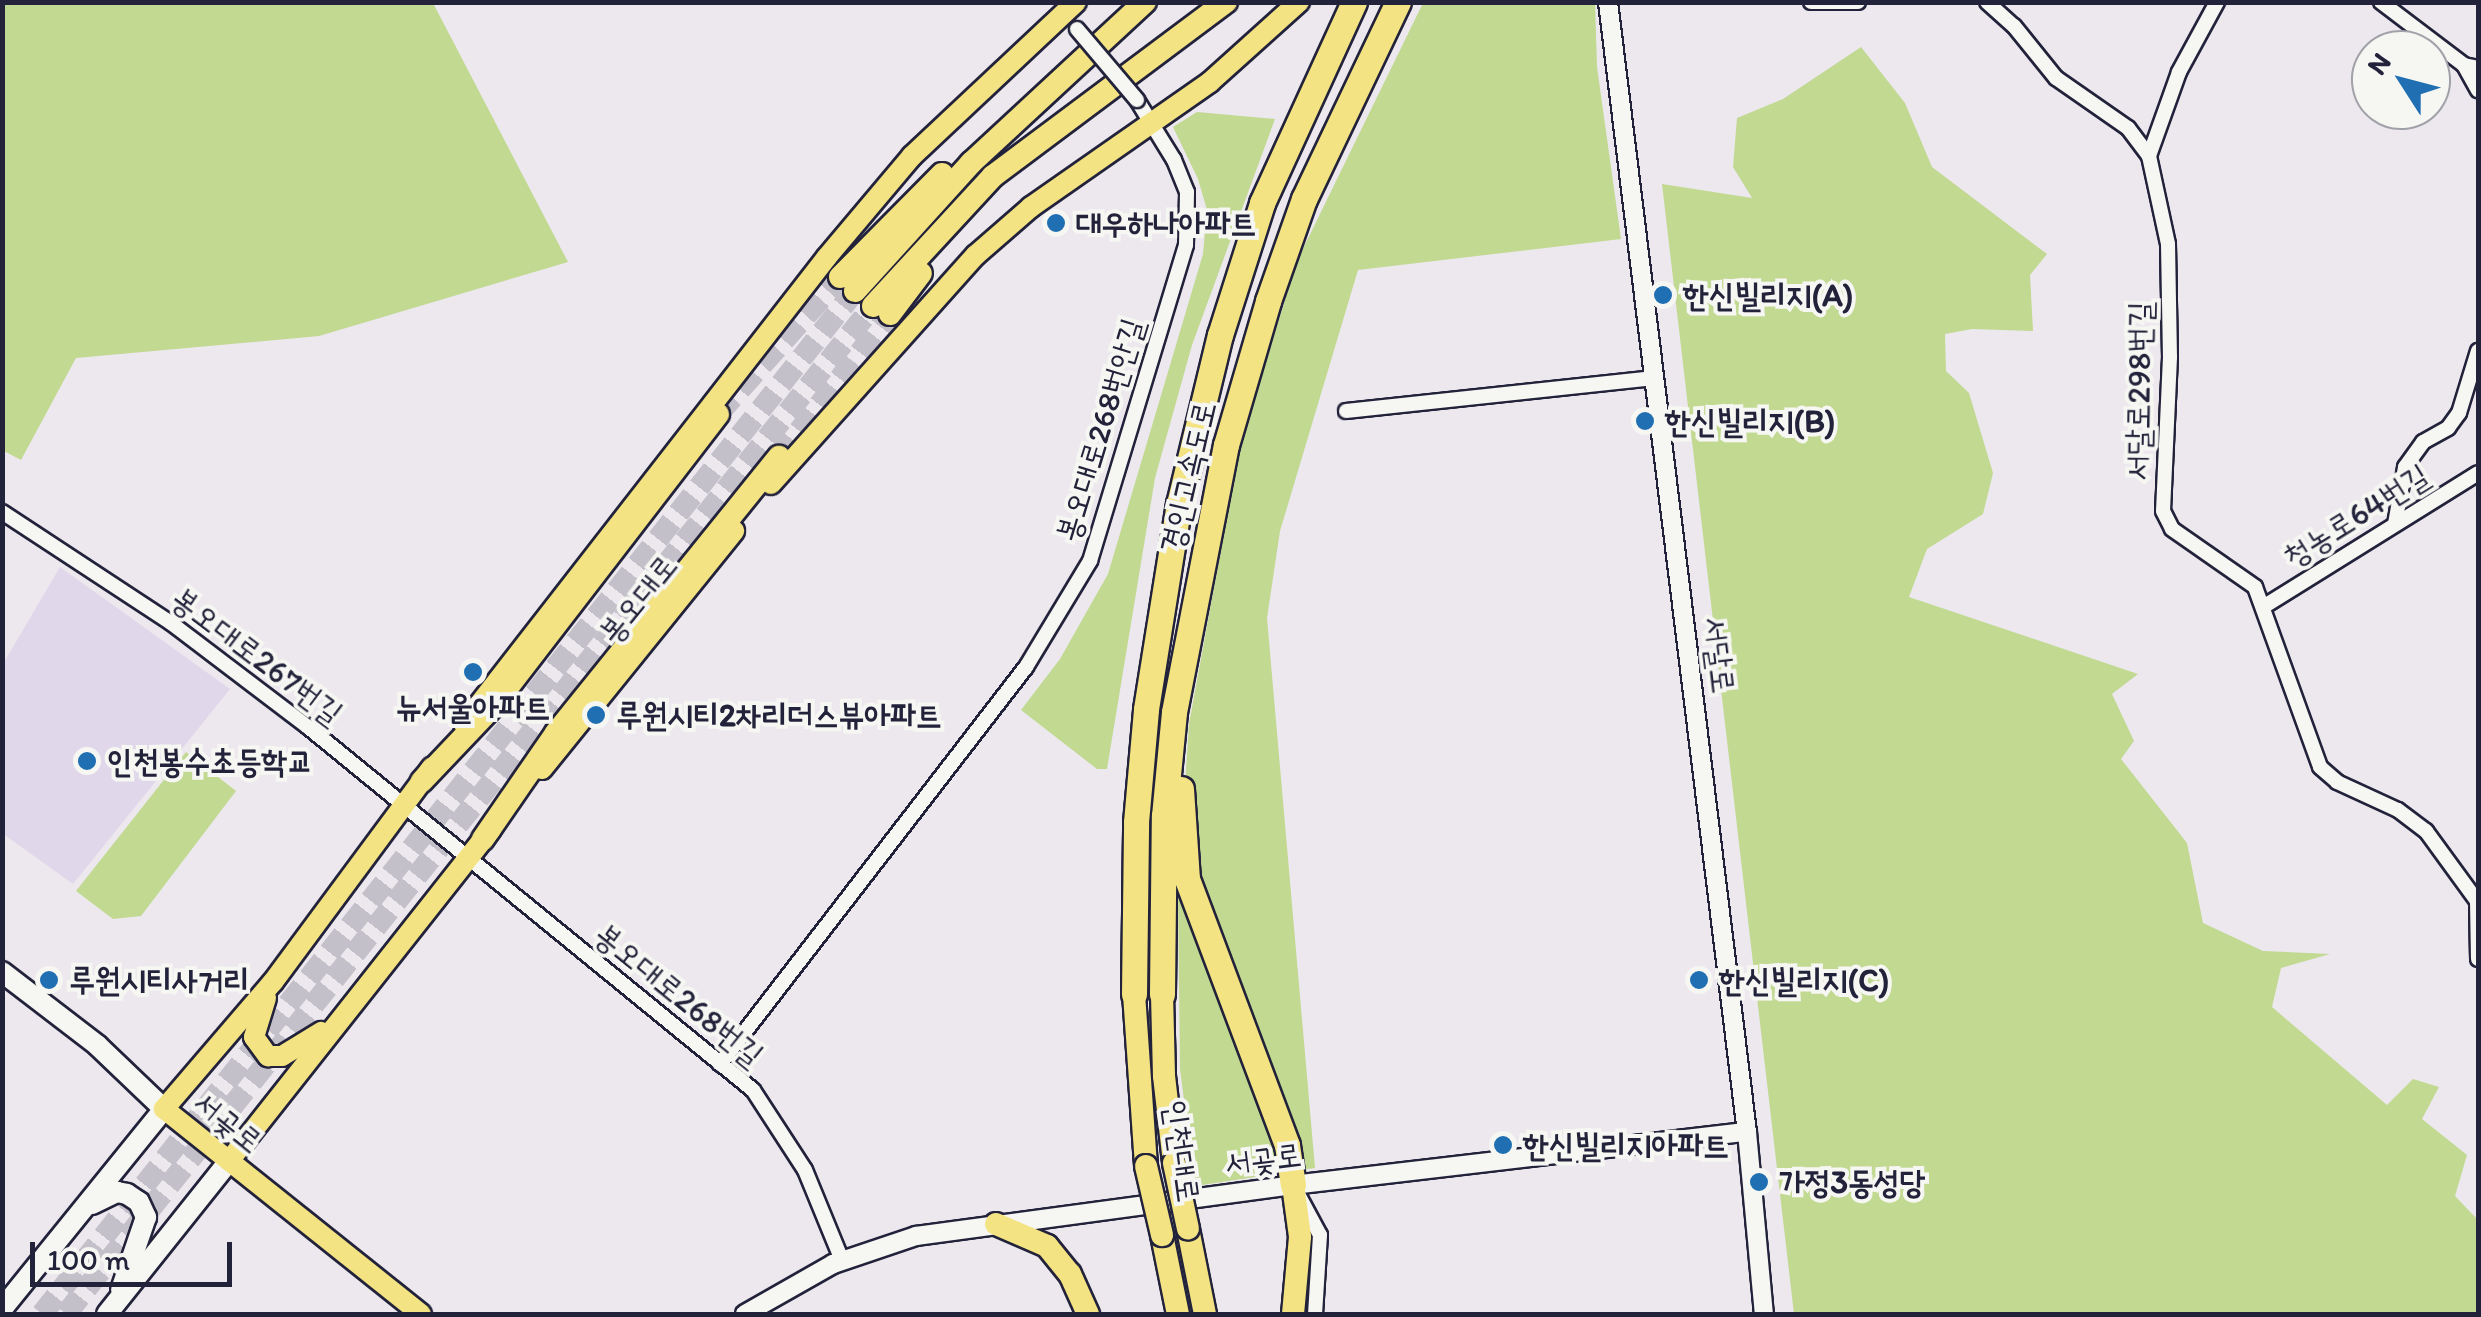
<!DOCTYPE html>
<meta charset="utf-8">
<style>
body{margin:0}
#map{position:relative;width:2481px;height:1317px;overflow:hidden;background:#ece8ee;font-family:Itim,"Poor Story",sans-serif}
div>[style]{position:absolute}
.built>*{inset:0;background:#e0d7ea}
.green>*{inset:0;background:#c1d990}
.trunk-tunnel>*{height:22px;margin-top:-11px;transform-origin:0;background:repeating-linear-gradient(90deg,#c4c0ca 0 22px,transparent 0 33px)}
.roads{filter:drop-shadow(2px 0 #22223b) drop-shadow(-2px 0 #22223b) drop-shadow(0 2px #22223b) drop-shadow(0 -2px #22223b)}
.minor>*{height:14px;margin:-7px;padding:0 7px;transform-origin:7px;border-radius:7px;background:#f6f6f2}
.tertiary>*{height:18px;margin:-9px;padding:0 9px;transform-origin:9px;border-radius:9px;background:#f6f6f2}
.secondary>*{height:20px;margin:-10px;padding:0 10px;transform-origin:10px;border-radius:10px;background:#f6f6f2}
.primary>*{height:20px;margin:-10px;padding:0 10px;transform-origin:10px;border-radius:10px;background:#f4e382}
.trunk>*{height:22px;margin:-11px;padding:0 11px;transform-origin:11px;border-radius:11px;background:#f4e382}
.motorway>*{height:25px;margin:-12.5px;padding:0 12.5px;transform-origin:12.5px;border-radius:12.5px;background:#f4e382}
.bridges{filter:drop-shadow(2px 0 #22223b) drop-shadow(-2px 0 #22223b) drop-shadow(0 2px #22223b) drop-shadow(0 -2px #22223b)}
.minor-bridge>*{height:14px;margin:-7px;padding:0 7px;transform-origin:7px;border-radius:7px;background:#f6f6f2}
.trunk-bridge>*{height:22px;margin:-11px;padding:0 11px;transform-origin:11px;border-radius:11px;background:#f4e382}
.dots>*{width:28px;height:28px;translate:-50% -50%;box-sizing:border-box;border:5px solid #f6f6f2;border-radius:50%}
span{translate:-50% -50%;white-space:nowrap;text-align:center;line-height:1.15;-webkit-text-stroke:8px #f6f6f2;paint-order:stroke}
.poi-label{font-size:32px;color:#22223b;font-weight:700}
.left{translate:0 -50%;text-align:left}
.street-label{font-size:32px;color:#22223b}
.frame{position:absolute;inset:0;border:5px solid #22223b;pointer-events:none}
.north{position:absolute;left:2351px;top:30px;width:100px;height:100px;box-sizing:border-box;background:#f6f6f2;border:2px solid #a1a1a9;border-radius:50%;rotate:306deg;font-size:28px;font-weight:700;line-height:40px;text-align:center;color:#22223b}
.north::after{content:'';display:block;margin:auto;width:35px;height:45px;background:#1f6fb2;clip-path:polygon(50% 0,100% 100%,50% 72%,0 100%)}
.scale{position:absolute;left:30px;top:1242px;width:202px;height:45px;box-sizing:border-box;border:5px solid #22223b;border-top:0;padding-left:12px;font-size:30px;line-height:35px;white-space:nowrap;color:#22223b;-webkit-text-stroke:8px #f6f6f2;paint-order:stroke}
</style>
<div id="map">
<div class="built">
<div style="clip-path:polygon(60px 567px,230px 689px,73px 884px,2px 833px,3px 664px)"></div>
</div>
<div class="green">
<div style="clip-path:polygon(2px 3px,433px 3px,568px 262px,319px 336px,76px 358px,21px 460px,2px 450px)"></div>
<div style="clip-path:polygon(1423px 3px,1595px 3px,1597px 67px,1621px 239px,1358px 270px,1280px 531px,1267px 618px,1315px 1168px,1195px 1186px,1180px 1069px,1178px 893px,1189px 724px,1240px 446px,1297px 261px)"></div>
<div style="clip-path:polygon(1861px 47px,1905px 103px,1932px 167px,2047px 254px,2030px 275px,2033px 331px,1972px 329px,1945px 334px,1946px 371px,1969px 393px,1993px 473px,1983px 514px,1927px 549px,1909px 597px,2138px 674px,2112px 694px,2134px 741px,2121px 759px,2187px 843px,2203px 923px,2263px 951px,2330px 954px,2281px 968px,2272px 1007px,2387px 1105px,2413px 1079px,2439px 1087px,2422px 1119px,2467px 1155px,2455px 1196px,2478px 1220px,2478px 1314px,1794px 1314px,1662px 184px,1752px 198px,1733px 167px,1737px 118px,1783px 99px)"></div>
<div style="clip-path:polygon(1197px 112px,1275px 119px,1192px 345px,1155px 478px,1107px 769px,1097px 769px,1021px 710px,1060px 659px,1108px 574px,1203px 254px,1207px 210px,1198px 179px,1173px 127px)"></div>
<div style="clip-path:polygon(186px 752px,236px 791px,141px 916px,113px 919px,76px 891px)"></div>
</div>
<div class="trunk-tunnel">
<div style="left:718px;top:414px;width:183px;rotate:-48.3deg"></div>
<div style="left:779px;top:457px;width:181px;rotate:-52.2deg"></div>
<div style="left:42px;top:1314px;width:1307px;rotate:-51.53deg"></div>
<div style="left:66px;top:1314px;width:1291px;rotate:-51.32deg"></div>
</div>
<div class="roads">
<div class="minor">
<div style="left:1811px;top:2px;width:47px"></div>
<div style="left:1987px;top:2px;width:36px;rotate:42deg"></div>
<div style="left:2014px;top:26px;width:67px;rotate:51.1deg"></div>
<div style="left:2056px;top:78px;width:88px;rotate:34.8deg"></div>
<div style="left:2128px;top:128px;width:35px;rotate:53deg"></div>
<div style="left:2149px;top:156px;width:90px;rotate:77.8deg"></div>
<div style="left:2168px;top:244px;width:113px;rotate:89deg"></div>
<div style="left:2170px;top:357px;width:154px;rotate:92.6deg"></div>
<div style="left:2163px;top:511px;width:20px;rotate:63deg"></div>
<div style="left:2172px;top:529px;width:101px;rotate:34.9deg"></div>
<div style="left:2255px;top:587px;width:191px;rotate:70.1deg"></div>
<div style="left:2320px;top:767px;width:23px;rotate:41deg"></div>
<div style="left:2337px;top:782px;width:67px;rotate:24.7deg"></div>
<div style="left:2398px;top:810px;width:35px;rotate:37deg"></div>
<div style="left:2426px;top:831px;width:87px;rotate:53.9deg"></div>
<div style="left:2477px;top:901px;width:58px;rotate:89deg"></div>
<div style="left:2381px;top:2px;width:104px;rotate:37.2deg"></div>
<div style="left:2464px;top:65px;width:14px;rotate:12deg"></div>
<div style="left:2464px;top:65px;width:29px;rotate:61deg"></div>
<div style="left:2149px;top:156px;width:89px;rotate:-70.3deg"></div>
<div style="left:2179px;top:72px;width:80px;rotate:-61.5deg"></div>
<div style="left:1346px;top:411px;width:310px;rotate:-6.1deg"></div>
<div style="left:2px;top:512px;width:202px;rotate:33.3deg"></div>
<div style="left:171px;top:623px;width:172px;rotate:37.2deg"></div>
<div style="left:308px;top:727px;width:574px;rotate:39.21deg"></div>
<div style="left:753px;top:1090px;width:95px;rotate:57deg"></div>
<div style="left:805px;top:1170px;width:97px;rotate:67.7deg"></div>
<div style="left:2395px;top:524px;width:58px;rotate:-80deg"></div>
<div style="left:2405px;top:467px;width:31px;rotate:-54deg"></div>
<div style="left:2423px;top:442px;width:29px;rotate:-29deg"></div>
<div style="left:2448px;top:428px;width:19px;rotate:-54deg"></div>
<div style="left:2459px;top:413px;width:65px;rotate:-73deg"></div>
<div style="left:2263px;top:607px;width:253px;rotate:-31.9deg"></div>
<div style="left:720px;top:1064px;width:501px;rotate:-52.38deg"></div>
<div style="left:1026px;top:667px;width:124px;rotate:-58.9deg"></div>
<div style="left:1090px;top:561px;width:330px;rotate:-73.1deg"></div>
<div style="left:1186px;top:245px;width:53px;rotate:-88.9deg"></div>
<div style="left:1187px;top:192px;width:35px;rotate:-112deg"></div>
<div style="left:1174px;top:160px;width:70px;rotate:-121.7deg"></div>
<div style="left:1299px;top:1196px;width:44px;rotate:61.7deg"></div>
<div style="left:1320px;top:1235px;width:79px;rotate:93.6deg"></div>
</div>
<div class="tertiary">
<div style="left:1608px;top:2px;width:1139px;rotate:82.99deg"></div>
<div style="left:1747px;top:1132px;width:183px;rotate:84.7deg"></div>
<div style="left:745px;top:1314px;width:101px;rotate:-29.6deg"></div>
<div style="left:833px;top:1264px;width:88px;rotate:-18.6deg"></div>
<div style="left:916px;top:1236px;width:380px;rotate:-7.7deg"></div>
<div style="left:1293px;top:1185px;width:457px;rotate:-6.7deg"></div>
</div>
<div class="secondary">
<div style="left:2px;top:972px;width:120px;rotate:37.5deg"></div>
<div style="left:97px;top:1045px;width:93px;rotate:43.7deg"></div>
<div style="left:164px;top:1109px;width:257px;rotate:129deg"></div>
<div style="left:92px;top:1204px;width:28px;rotate:-26deg"></div>
<div style="left:117px;top:1192px;width:10px;rotate:11deg"></div>
<div style="left:127px;top:1194px;width:14px;rotate:34deg"></div>
<div style="left:139px;top:1202px;width:17px;rotate:65deg"></div>
<div style="left:146px;top:1217px;width:77px;rotate:108.9deg"></div>
<div style="left:107px;top:1314px;width:196px;rotate:-51.4deg"></div>
</div>
<div class="primary">
<div style="left:771px;top:484px;width:307px;rotate:-48.2deg"></div>
<div style="left:976px;top:255px;width:73px;rotate:-41.1deg"></div>
<div style="left:1031px;top:207px;width:218px;rotate:-34.9deg"></div>
<div style="left:1210px;top:82px;width:120px;rotate:-42deg"></div>
<div style="left:464px;top:724px;width:591px;rotate:-52.14deg"></div>
<div style="left:827px;top:257px;width:132px;rotate:-49.9deg"></div>
<div style="left:912px;top:156px;width:225px;rotate:-43.2deg"></div>
<div style="left:542px;top:769px;width:306px;rotate:-51.1deg"></div>
<div style="left:266px;top:998px;width:41px;rotate:107.1deg"></div>
<div style="left:254px;top:1037px;width:24px;rotate:54deg"></div>
<div style="left:268px;top:1056px;width:14px"></div>
<div style="left:282px;top:1056px;width:46px;rotate:-31.6deg"></div>
<div style="left:229px;top:1161px;width:423px;rotate:-51.7deg"></div>
<div style="left:421px;top:1314px;width:329px;rotate:-141.4deg"></div>
<div style="left:164px;top:1109px;width:167px;rotate:-49.4deg"></div>
<div style="left:273px;top:982px;width:267px;rotate:-53.5deg"></div>
</div>
<div class="trunk">
<div style="left:840px;top:277px;width:145px;rotate:-45.3deg"></div>
<div style="left:855px;top:291px;width:173px;rotate:-47.8deg"></div>
<div style="left:971px;top:163px;width:237px;rotate:-42.8deg"></div>
<div style="left:873px;top:306px;width:177px;rotate:-47.3deg"></div>
<div style="left:993px;top:176px;width:291px;rotate:-36.8deg"></div>
<div style="left:890px;top:314px;width:51px;rotate:-52.9deg"></div>
<div style="left:422px;top:781px;width:105px;rotate:-46.5deg"></div>
<div style="left:494px;top:705px;width:367px;rotate:-52.4deg"></div>
<div style="left:483px;top:839px;width:129px;rotate:-55.4deg"></div>
<div style="left:556px;top:733px;width:355px;rotate:-51.1deg"></div>
<div style="left:1134px;top:994px;width:172px;rotate:86deg"></div>
<div style="left:1162px;top:994px;width:82px;rotate:88.6deg"></div>
<div style="left:1164px;top:1076px;width:88px;rotate:83.4deg"></div>
<div style="left:1293px;top:1185px;width:52px;rotate:82.3deg"></div>
<div style="left:1300px;top:1237px;width:77px;rotate:95.2deg"></div>
<div style="left:996px;top:1224px;width:56px;rotate:23.3deg"></div>
<div style="left:1047px;top:1246px;width:36px;rotate:51deg"></div>
<div style="left:1070px;top:1274px;width:44px;rotate:65.8deg"></div>
<div style="left:1188px;top:1229px;width:87px;rotate:78.7deg"></div>
<div style="left:1162px;top:1235px;width:81px;rotate:78.6deg"></div>
</div>
<div class="motorway">
<div style="left:1181px;top:789px;width:90px;rotate:86.2deg"></div>
<div style="left:1187px;top:879px;width:284px;rotate:69.4deg"></div>
<div style="left:1287px;top:1145px;width:40px;rotate:81.5deg"></div>
<div style="left:1134px;top:994px;width:172px;rotate:-89.3deg"></div>
<div style="left:1136px;top:822px;width:113px;rotate:-84.9deg"></div>
<div style="left:1146px;top:709px;width:208px;rotate:-80.9deg"></div>
<div style="left:1179px;top:504px;width:174px;rotate:-76.4deg"></div>
<div style="left:1220px;top:335px;width:139px;rotate:-72.3deg"></div>
<div style="left:1262px;top:203px;width:221px;rotate:-65.4deg"></div>
<div style="left:1162px;top:994px;width:178px;rotate:-89.4deg"></div>
<div style="left:1164px;top:816px;width:104px;rotate:-84.5deg"></div>
<div style="left:1174px;top:712px;width:272px;rotate:-79deg"></div>
<div style="left:1226px;top:445px;width:150px;rotate:-73.7deg"></div>
<div style="left:1268px;top:301px;width:108px;rotate:-70.6deg"></div>
<div style="left:1304px;top:199px;width:218px;rotate:-64.5deg"></div>
</div>
</div>
<div class="bridges">
<div class="minor-bridge">
<div style="left:1077px;top:29px;width:93px;rotate:49.8deg"></div>
</div>
<div class="trunk-bridge">
<div style="left:1174px;top:1163px;width:67px;rotate:78deg"></div>
<div style="left:1146px;top:1166px;width:71px;rotate:76.9deg"></div>
</div>
</div>
<div class="dots">
<div style="left:1056px;top:223px;background:#1f6fb2"></div>
<div style="left:1663px;top:295px;background:#1f6fb2"></div>
<div style="left:1645px;top:421px;background:#1f6fb2"></div>
<div style="left:473px;top:672px;background:#1f6fb2"></div>
<div style="left:596px;top:715px;background:#1f6fb2"></div>
<div style="left:87px;top:761px;background:#1f6fb2"></div>
<div style="left:49px;top:980px;background:#1f6fb2"></div>
<div style="left:1699px;top:980px;background:#1f6fb2"></div>
<div style="left:1503px;top:1145px;background:#1f6fb2"></div>
<div style="left:1759px;top:1182px;background:#1f6fb2"></div>
</div>
<div class="poi-label">
<span class="left" style="left:1076px;top:223px">대우하나아파트</span>
<span class="left" style="left:1683px;top:295px">한신빌리지(A)</span>
<span class="left" style="left:1665px;top:421px">한신빌리지(B)</span>
<span style="left:473px;top:707px">뉴서울아파트</span>
<span class="left" style="left:616px;top:715px">루원시티2차리더스뷰아파트</span>
<span class="left" style="left:107px;top:761px">인천봉수초등학교</span>
<span class="left" style="left:69px;top:980px">루원시티사거리</span>
<span class="left" style="left:1719px;top:980px">한신빌리지(C)</span>
<span class="left" style="left:1523px;top:1145px">한신빌리지아파트</span>
<span class="left" style="left:1779px;top:1182px">가정3동성당</span>
</div>
<div class="street-label">
<span style="left:2139px;top:391px;rotate:-89deg">서달로298번길</span>
<span style="left:1100px;top:430px;rotate:-73deg">봉오대로268번안길</span>
<span style="left:1188px;top:477px;rotate:-77deg">경인고속도로</span>
<span style="left:2356px;top:516px;rotate:-32deg">청농로64번길</span>
<span style="left:638px;top:599px;rotate:-51deg">봉오대로</span>
<span style="left:1719px;top:655px;rotate:83deg">서달로</span>
<span style="left:257px;top:656px;rotate:37deg">봉오대로267번길</span>
<span style="left:679px;top:995px;rotate:39deg">봉오대로268번길</span>
<span style="left:228px;top:1122px;rotate:39deg">서곶로</span>
<span style="left:1182px;top:1151px;rotate:82deg">인천대로</span>
<span style="left:1263px;top:1159px;rotate:-7deg">서곶로</span>
</div>
<div class="frame"></div>
<div class="north">N</div>
<div class="scale">100 m</div>
</div>
